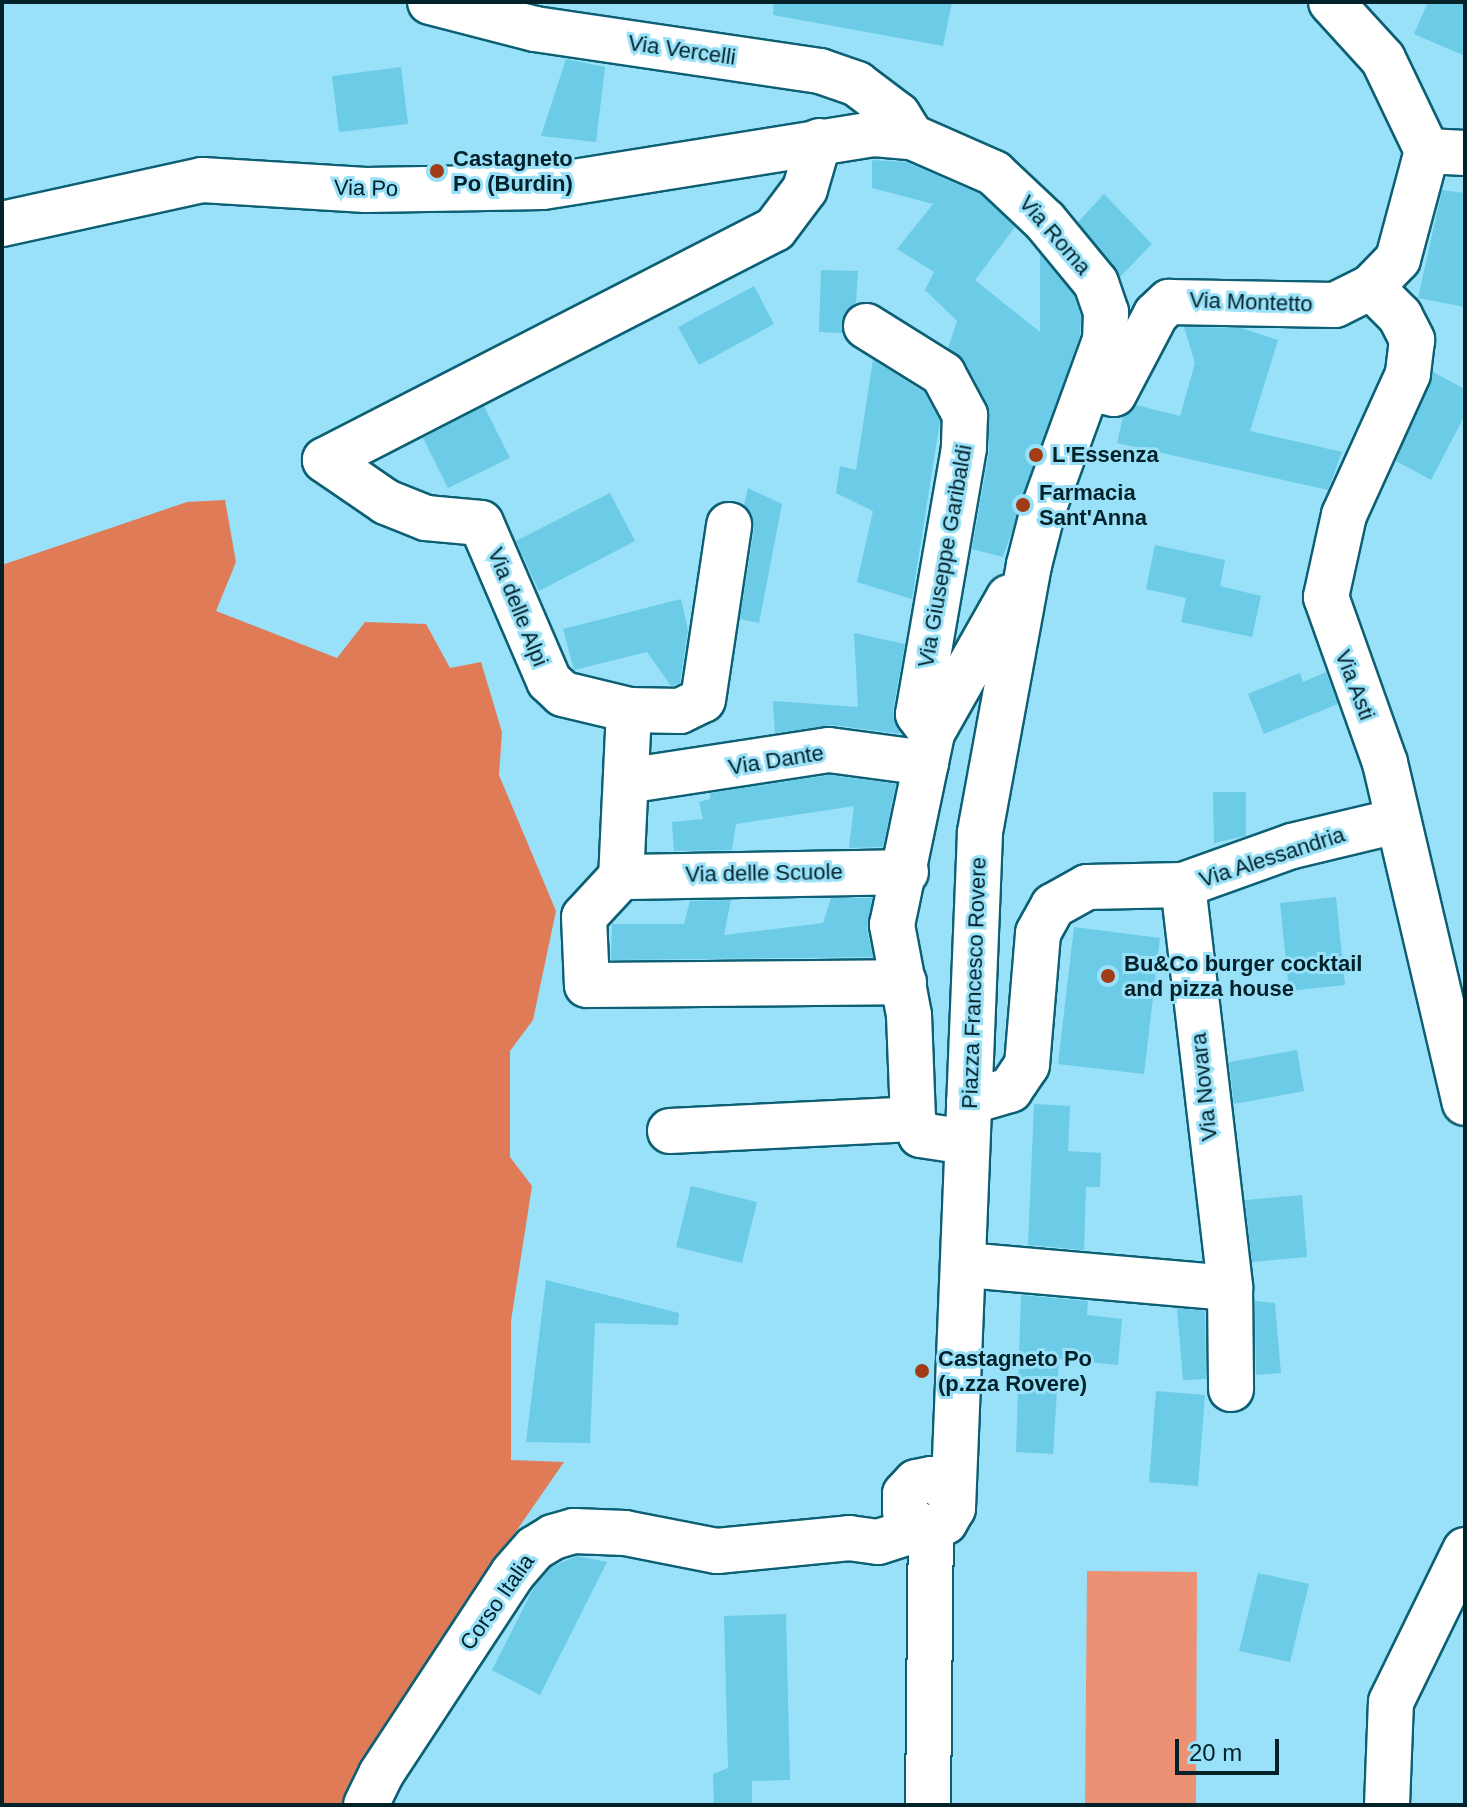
<!DOCTYPE html>
<style>
body{margin:0}
#map{position:relative;width:1467px;height:1807px;overflow:hidden;background:#99e1f8;font-family:Helvetica,sans-serif}
div>[style]{position:absolute}
.green>*{inset:0;background:#ec9173}
.forest>*{inset:0;background:#e07b58}
.building>*{inset:0;background:#6ccbe7}
.roads{filter:drop-shadow(2px 0 #0d6074) drop-shadow(-2px 0 #0d6074) drop-shadow(0 2px #0d6074) drop-shadow(0 -2px #0d6074)}
.minor>*{height:44px;margin:-22px;padding:0 22px;transform-origin:22px;border-radius:22px;background:#fff}
.dots>*{width:22px;height:22px;translate:-50% -50%;box-sizing:border-box;border:4px solid #99e1f8;border-radius:50%}
span{translate:-50% -50%;white-space:nowrap;text-align:center;line-height:1.15;-webkit-text-stroke:6px #99e1f8;paint-order:stroke}
.street-label{font-size:22px;color:#022129}
.poi-label{font-size:22px;color:#022129;font-weight:700}
.left{translate:0 -50%;text-align:left}
.frame{position:absolute;inset:0;border:4px solid #022129;pointer-events:none}
.scale{position:absolute;left:1175px;top:1739px;width:104px;height:36px;box-sizing:border-box;border:4px solid #022129;border-top:0;padding-left:10px;font-size:24px;line-height:28px;white-space:nowrap;color:#022129;-webkit-text-stroke:6px #99e1f8;paint-order:stroke}
</style>
<div id="map">
<div class="green">
<div style="clip-path:polygon(1087px 1571px,1197px 1572px,1196px 1805px,1085px 1805px)"></div>
</div>
<div class="forest">
<div style="clip-path:polygon(225px 500px,236px 562px,216px 611px,337px 658px,365px 622px,426px 624px,450px 668px,481px 662px,502px 732px,499px 775px,556px 911px,533px 1020px,510px 1051px,510px 1157px,532px 1186px,511px 1321px,511px 1460px,564px 1462px,488px 1572px,382px 1753px,344px 1805px,2px 1805px,2px 565px,187px 502px)"></div>
</div>
<div class="building">
<div style="clip-path:polygon(774px 2px,952px 2px,943px 46px,773px 15px)"></div>
<div style="clip-path:polygon(1428px 2px,1465px 2px,1465px 56px,1414px 34px)"></div>
<div style="clip-path:polygon(566px 59px,605px 67px,596px 142px,541px 136px)"></div>
<div style="clip-path:polygon(401px 67px,408px 124px,339px 132px,332px 76px)"></div>
<div style="clip-path:polygon(872px 160px,906px 162px,980px 194px,1015px 227px,975px 280px,1040px 332px,1040px 254px,1074px 295px,1081px 316px,1080px 335px,1003px 557px,972px 549px,989px 452px,987px 404px,965px 362px,948px 348px,957px 321px,925px 290px,934px 272px,897px 249px,933px 204px,872px 188px)"></div>
<div style="clip-path:polygon(1442px 190px,1465px 193px,1465px 307px,1418px 298px)"></div>
<div style="clip-path:polygon(1104px 194px,1152px 244px,1120px 277px,1078px 222px)"></div>
<div style="clip-path:polygon(821px 270px,858px 271px,856px 303px,844px 313px,843px 333px,819px 332px)"></div>
<div style="clip-path:polygon(754px 286px,774px 324px,699px 365px,678px 327px)"></div>
<div style="clip-path:polygon(1184px 327px,1241px 328px,1278px 340px,1250px 431px,1342px 452px,1328px 490px,1117px 443px,1123px 417px,1136px 405px,1180px 416px,1195px 363px)"></div>
<div style="clip-path:polygon(873px 360px,924px 392px,940px 421px,912px 599px,857px 582px,873px 511px,836px 493px,840px 466px,856px 470px)"></div>
<div style="clip-path:polygon(1433px 372px,1465px 389px,1465px 415px,1431px 480px,1396px 461px)"></div>
<div style="clip-path:polygon(484px 406px,510px 458px,448px 488px,423px 438px)"></div>
<div style="clip-path:polygon(748px 488px,782px 504px,759px 623px,740px 619px,754px 529px,744px 505px)"></div>
<div style="clip-path:polygon(610px 493px,635px 541px,539px 591px,516px 541px)"></div>
<div style="clip-path:polygon(1155px 545px,1225px 560px,1220px 586px,1261px 596px,1252px 637px,1181px 622px,1186px 598px,1146px 589px)"></div>
<div style="clip-path:polygon(681px 599px,688px 630px,680px 683px,671px 686px,647px 652px,574px 670px,563px 629px)"></div>
<div style="clip-path:polygon(854px 633px,905px 644px,893px 710px,901px 734px,832px 725px,775px 733px,773px 701px,858px 707px)"></div>
<div style="clip-path:polygon(1326px 672px,1338px 704px,1264px 734px,1248px 694px,1300px 673px,1303px 682px)"></div>
<div style="clip-path:polygon(829px 775px,896px 784px,883px 847px,849px 848px,854px 806px,736px 824px,732px 850px,674px 851px,672px 822px,703px 819px,699px 802px,710px 799px,710px 793px)"></div>
<div style="clip-path:polygon(1213px 792px,1246px 792px,1246px 836px,1214px 843px)"></div>
<div style="clip-path:polygon(1336px 897px,1345px 985px,1289px 991px,1280px 903px)"></div>
<div style="clip-path:polygon(831px 898px,872px 898px,867px 929px,873px 957px,611px 960px,612px 924px,684px 924px,690px 901px,731px 900px,724px 935px,823px 923px)"></div>
<div style="clip-path:polygon(1074px 927px,1160px 938px,1144px 1074px,1058px 1064px)"></div>
<div style="clip-path:polygon(1297px 1050px,1304px 1091px,1234px 1104px,1229px 1062px)"></div>
<div style="clip-path:polygon(1034px 1104px,1070px 1106px,1068px 1151px,1101px 1153px,1100px 1187px,1086px 1187px,1084px 1250px,1028px 1245px)"></div>
<div style="clip-path:polygon(691px 1186px,757px 1202px,742px 1263px,676px 1247px)"></div>
<div style="clip-path:polygon(1302px 1195px,1307px 1257px,1252px 1262px,1245px 1200px)"></div>
<div style="clip-path:polygon(546px 1280px,679px 1313px,678px 1325px,595px 1323px,590px 1443px,526px 1442px)"></div>
<div style="clip-path:polygon(1021px 1295px,1088px 1301px,1087px 1315px,1122px 1319px,1118px 1365px,1059px 1359px,1053px 1454px,1016px 1452px)"></div>
<div style="clip-path:polygon(1255px 1301px,1275px 1303px,1281px 1373px,1256px 1375px)"></div>
<div style="clip-path:polygon(1177px 1308px,1205px 1311px,1206px 1379px,1183px 1380px)"></div>
<div style="clip-path:polygon(1156px 1391px,1205px 1395px,1198px 1486px,1149px 1482px)"></div>
<div style="clip-path:polygon(577px 1556px,607px 1562px,540px 1695px,492px 1670px,534px 1587px,551px 1567px)"></div>
<div style="clip-path:polygon(1258px 1573px,1309px 1584px,1290px 1662px,1239px 1651px)"></div>
<div style="clip-path:polygon(786px 1614px,790px 1780px,752px 1781px,752px 1805px,714px 1805px,713px 1774px,728px 1768px,724px 1616px)"></div>
</div>
<div class="roads">
<div class="minor">
<div style="left:430px;top:2px;width:108px;rotate:14.4deg"></div>
<div style="left:535px;top:29px;width:288px;rotate:8.4deg"></div>
<div style="left:820px;top:71px;width:39px;rotate:19deg"></div>
<div style="left:857px;top:84px;width:51px;rotate:37.1deg"></div>
<div style="left:898px;top:115px;width:26px;rotate:58deg"></div>
<div style="left:1331px;top:2px;width:77px;rotate:47.6deg"></div>
<div style="left:1383px;top:59px;width:102px;rotate:64.4deg"></div>
<div style="left:819px;top:141px;width:50px;rotate:106.3deg"></div>
<div style="left:805px;top:189px;width:50px;rotate:126.9deg"></div>
<div style="left:775px;top:229px;width:506px;rotate:152.83deg"></div>
<div style="left:325px;top:460px;width:74px;rotate:34.5deg"></div>
<div style="left:386px;top:502px;width:43px;rotate:21.8deg"></div>
<div style="left:426px;top:518px;width:55px;rotate:5.2deg"></div>
<div style="left:481px;top:523px;width:172px;rotate:66.7deg"></div>
<div style="left:549px;top:681px;width:19px;rotate:43deg"></div>
<div style="left:563px;top:694px;width:68px;rotate:13.6deg"></div>
<div style="left:629px;top:710px;width:167px;rotate:92.7deg"></div>
<div style="left:621px;top:877px;width:54px;rotate:132.8deg"></div>
<div style="left:584px;top:917px;width:68px;rotate:87.5deg"></div>
<div style="left:587px;top:985px;width:317px;rotate:-0.5deg"></div>
<div style="left:1427px;top:151px;width:38px;rotate:3deg"></div>
<div style="left:2px;top:224px;width:205px;rotate:-12.4deg"></div>
<div style="left:202px;top:180px;width:164px;rotate:3.5deg"></div>
<div style="left:366px;top:190px;width:177px;rotate:-1deg"></div>
<div style="left:543px;top:187px;width:335px;rotate:-9.1deg"></div>
<div style="left:874px;top:134px;width:38px;rotate:5deg"></div>
<div style="left:912px;top:137px;width:90px;rotate:23.7deg"></div>
<div style="left:994px;top:173px;width:70px;rotate:43.3deg"></div>
<div style="left:1045px;top:221px;width:80px;rotate:50.6deg"></div>
<div style="left:1096px;top:283px;width:31px;rotate:71deg"></div>
<div style="left:1106px;top:312px;width:28px;rotate:92deg"></div>
<div style="left:1105px;top:340px;width:181px;rotate:110deg"></div>
<div style="left:1043px;top:510px;width:57px;rotate:104.3deg"></div>
<div style="left:1029px;top:565px;width:272px;rotate:100.4deg"></div>
<div style="left:980px;top:833px;width:676px;rotate:92.29deg"></div>
<div style="left:953px;top:1508px;width:16px;rotate:120deg"></div>
<div style="left:945px;top:1522px;width:15px;rotate:157deg"></div>
<div style="left:931px;top:1528px;width:16px;rotate:-166deg"></div>
<div style="left:915px;top:1524px;width:16px;rotate:-128deg"></div>
<div style="left:905px;top:1511px;width:17px;rotate:-90deg"></div>
<div style="left:905px;top:1494px;width:16px;rotate:-47deg"></div>
<div style="left:916px;top:1482px;width:16px;rotate:-11deg"></div>
<div style="left:932px;top:1479px;width:24px;rotate:36deg"></div>
<div style="left:1371px;top:287px;width:41px;rotate:45deg"></div>
<div style="left:1400px;top:316px;width:27px;rotate:63deg"></div>
<div style="left:1412px;top:340px;width:34px;rotate:97deg"></div>
<div style="left:1408px;top:374px;width:155px;rotate:114.4deg"></div>
<div style="left:1344px;top:515px;width:84px;rotate:102.4deg"></div>
<div style="left:1326px;top:597px;width:176px;rotate:70.4deg"></div>
<div style="left:1385px;top:763px;width:349px;rotate:76.8deg"></div>
<div style="left:866px;top:326px;width:91px;rotate:31.9deg"></div>
<div style="left:943px;top:374px;width:47px;rotate:61.8deg"></div>
<div style="left:965px;top:415px;width:33px;rotate:92deg"></div>
<div style="left:964px;top:448px;width:270px;rotate:99.8deg"></div>
<div style="left:918px;top:714px;width:24px;rotate:54deg"></div>
<div style="left:1089px;top:389px;width:25px;rotate:11deg"></div>
<div style="left:1114px;top:394px;width:90px;rotate:-62.3deg"></div>
<div style="left:1156px;top:314px;width:18px;rotate:-43deg"></div>
<div style="left:1169px;top:302px;width:166px;rotate:1deg"></div>
<div style="left:1335px;top:305px;width:40px;rotate:-26.6deg"></div>
<div style="left:1371px;top:287px;width:39px;rotate:-46deg"></div>
<div style="left:1398px;top:259px;width:112px;rotate:-75deg"></div>
<div style="left:629px;top:710px;width:51px;rotate:1.1deg"></div>
<div style="left:680px;top:711px;width:25px;rotate:-26deg"></div>
<div style="left:703px;top:700px;width:177px;rotate:-81.5deg"></div>
<div style="left:626px;top:781px;width:205px;rotate:-8.7deg"></div>
<div style="left:829px;top:750px;width:98px;rotate:7.6deg"></div>
<div style="left:621px;top:877px;width:285px;rotate:-1deg"></div>
<div style="left:1183px;top:885px;width:406px;rotate:83.3deg"></div>
<div style="left:1230px;top:1288px;width:101px;rotate:89.4deg"></div>
<div style="left:969px;top:1102px;width:43px;rotate:-16.3deg"></div>
<div style="left:1010px;top:1090px;width:30px;rotate:-56deg"></div>
<div style="left:1027px;top:1065px;width:132px;rotate:-85.2deg"></div>
<div style="left:1038px;top:933px;width:31px;rotate:-61deg"></div>
<div style="left:1053px;top:906px;width:39px;rotate:-29deg"></div>
<div style="left:1087px;top:887px;width:96px;rotate:-1.2deg"></div>
<div style="left:1183px;top:885px;width:116px;rotate:-19.7deg"></div>
<div style="left:1292px;top:846px;width:107px;rotate:-13.5deg"></div>
<div style="left:670px;top:1131px;width:243px;rotate:-2.8deg"></div>
<div style="left:967px;top:1142px;width:47px;rotate:-171.3deg"></div>
<div style="left:921px;top:1135px;width:18px;rotate:-117deg"></div>
<div style="left:913px;top:1119px;width:104px;rotate:-92.2deg"></div>
<div style="left:909px;top:1015px;width:92px;rotate:-100.7deg"></div>
<div style="left:892px;top:925px;width:196px;rotate:-78.2deg"></div>
<div style="left:932px;top:733px;width:156px;rotate:-60.5deg"></div>
<div style="left:966px;top:1265px;width:265px;rotate:5deg"></div>
<div style="left:366px;top:1805px;width:34px;rotate:-64deg"></div>
<div style="left:381px;top:1774px;width:240px;rotate:-56.7deg"></div>
<div style="left:513px;top:1573px;width:33px;rotate:-49deg"></div>
<div style="left:535px;top:1548px;width:21px;rotate:-31deg"></div>
<div style="left:553px;top:1537px;width:22px;rotate:-16deg"></div>
<div style="left:574px;top:1531px;width:51px;rotate:2.2deg"></div>
<div style="left:625px;top:1533px;width:94px;rotate:11.1deg"></div>
<div style="left:717px;top:1551px;width:133px;rotate:-5.6deg"></div>
<div style="left:849px;top:1538px;width:29px;rotate:8deg"></div>
<div style="left:878px;top:1542px;width:46px;rotate:-17.7deg"></div>
<div style="left:928px;top:1805px;width:277px;rotate:-89.4deg"></div>
<div style="left:1387px;top:1805px;width:103px;rotate:-87.8deg"></div>
<div style="left:1391px;top:1702px;width:169px;rotate:-64deg"></div>
</div>
</div>
<div class="dots">
<div style="left:437px;top:171px;background:#a23c14"></div>
<div style="left:1036px;top:455px;background:#a23c14"></div>
<div style="left:1023px;top:505px;background:#a23c14"></div>
<div style="left:1108px;top:976px;background:#a23c14"></div>
<div style="left:922px;top:1371px;background:#a23c14"></div>
</div>
<div class="street-label">
<span style="left:682px;top:50px;rotate:8deg">Via Vercelli</span>
<span style="left:366px;top:188px;rotate:1deg">Via Po</span>
<span style="left:1055px;top:235px;rotate:49deg">Via Roma</span>
<span style="left:1251px;top:302px;rotate:2deg">Via Montetto</span>
<span style="left:945px;top:556px;rotate:-80deg">Via Giuseppe Garibaldi</span>
<span style="left:518px;top:607px;rotate:68deg">Via delle Alpi</span>
<span style="left:1355px;top:685px;rotate:69deg">Via Asti</span>
<span style="left:776px;top:760px;rotate:-9deg">Via Dante</span>
<span style="left:1272px;top:857px;rotate:-18deg">Via Alessandria</span>
<span style="left:764px;top:873px;rotate:-1deg">Via delle Scuole</span>
<span style="left:974px;top:983px;rotate:-88deg">Piazza Francesco Rovere</span>
<span style="left:1204px;top:1087px;rotate:-96deg">Via Novara</span>
<span style="left:497px;top:1602px;rotate:-55deg">Corso Italia</span>
</div>
<div class="poi-label">
<span class="left" style="left:453px;top:171px">Castagneto<br>Po (Burdin)</span>
<span class="left" style="left:1052px;top:455px">L'Essenza</span>
<span class="left" style="left:1039px;top:505px">Farmacia<br>Sant'Anna</span>
<span class="left" style="left:1124px;top:976px">Bu&amp;Co burger cocktail<br>and pizza house</span>
<span class="left" style="left:938px;top:1371px">Castagneto Po<br>(p.zza Rovere)</span>
</div>
<div class="frame"></div>
<div class="scale">20 m</div>
</div>
